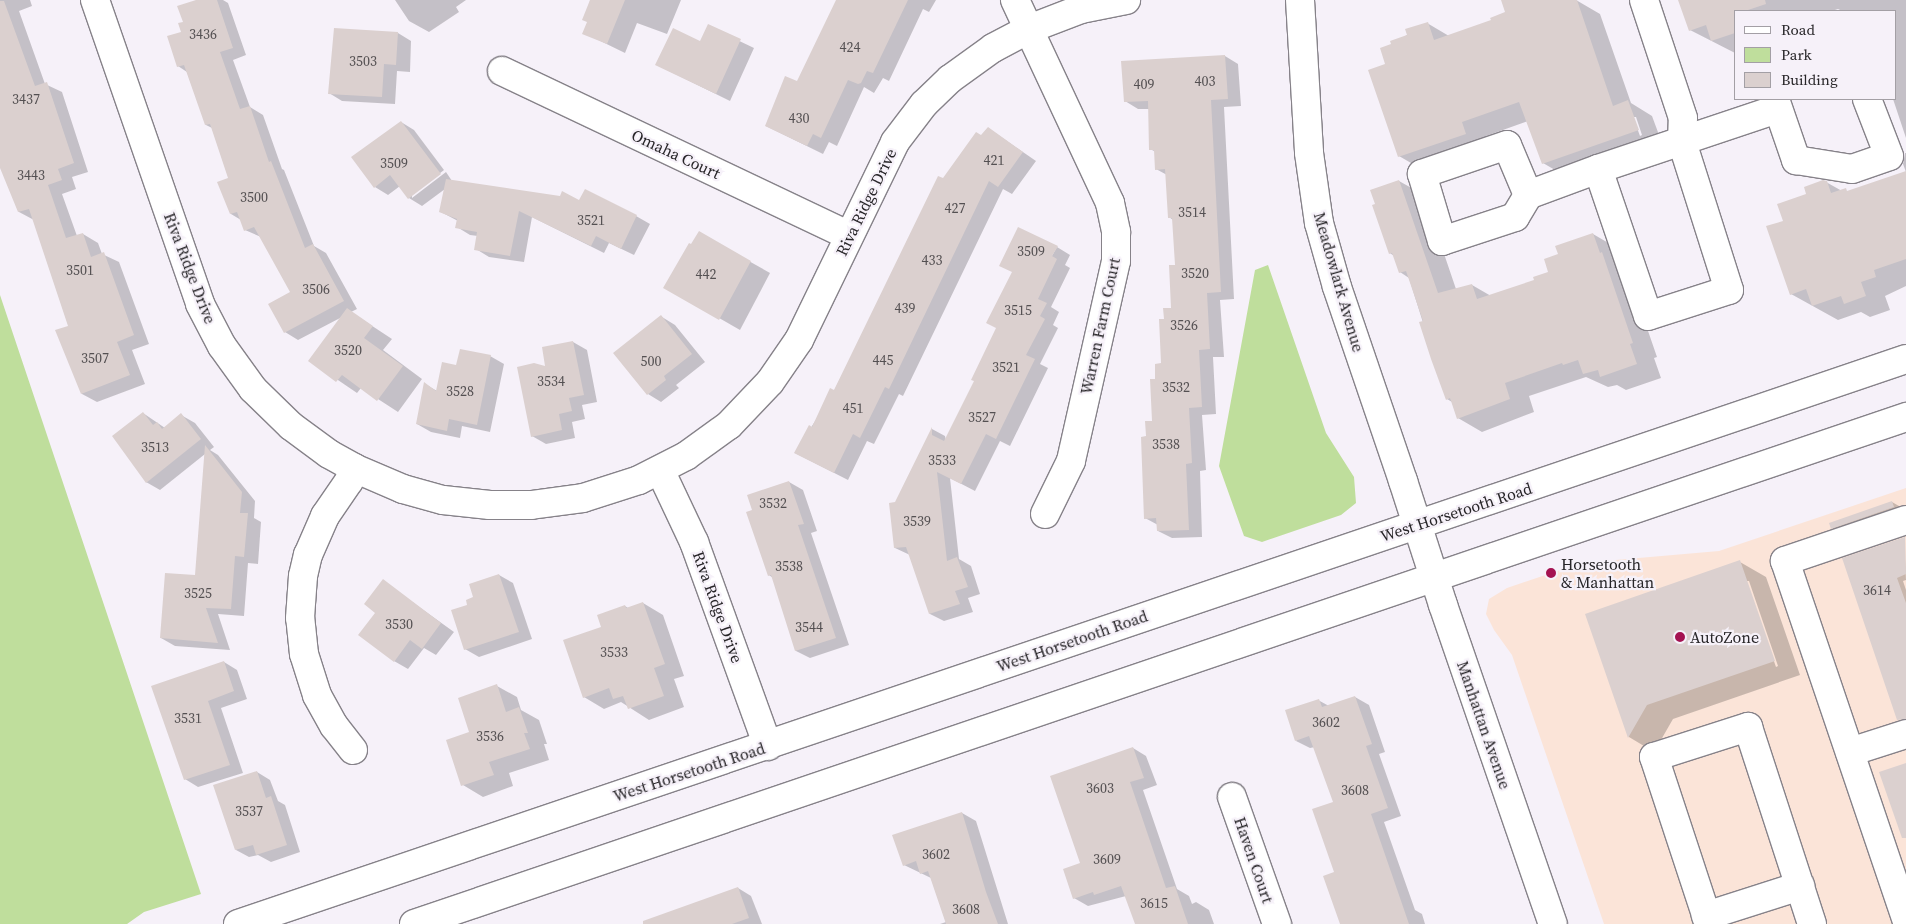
<!DOCTYPE html>
<style>
body{margin:0}
#map{position:relative;width:1906px;height:924px;overflow:hidden;background:#f6f1f9;font-family:"Source Serif 4",serif}
div>[style]{position:absolute}
.commercial>*{inset:0;background:#fbe4d8}
.green>*{inset:0;background:#bfde9c}
.shadow>*{inset:0;background:#0003}
.building>*{inset:0;background:#dbd0cf}
.roads{filter:drop-shadow(1px 0 #868289) drop-shadow(-1px 0 #868289) drop-shadow(0 1px #868289) drop-shadow(0 -1px #868289)}
.minor>*{height:28px;margin:-14px;padding:0 14px;transform-origin:14px;border-radius:14px;background:#fff}
.major>*{height:28px;margin:-14px;padding:0 14px;transform-origin:14px;border-radius:14px;background:#fff}
.dots>*{width:14px;height:14px;translate:-50% -50%;box-sizing:border-box;border:2px solid #f6f1f9;border-radius:50%}
span{translate:-50% -50%;white-space:nowrap;text-align:center;line-height:1.15;-webkit-text-stroke:4.5px #f6f1f9;paint-order:stroke}
.number-label{font-size:14px;color:#545052}
.number-label span{-webkit-text-stroke-width:0}
.street-label{font-size:16px;color:#272528}
.poi-label{font-size:16px;color:#272528}
.left{translate:0 -50%;text-align:left}
.legend{position:absolute;left:1734px;top:10px;width:162px;height:90px;box-sizing:border-box;background:#f6f1f9;border:1px solid #a39fa5;margin:0;padding:6px 9px;list-style:none;font-size:15px;color:#272528}
.legend li{display:flex;align-items:center;gap:10px;height:25px}
.legend b{width:25px;border:1px solid #a39fa5}
</style>
<div id="map">
<div class="commercial">
<div style="clip-path:polygon(1906px 488px,1906px 924px,1604px 924px,1512px 655px,1494px 630px,1486px 614px,1489px 599px,1507px 588px,1581px 563px,1719px 551px)"></div>
</div>
<div class="green">
<div style="clip-path:polygon(1268px 265px,1326px 433px,1354px 477px,1356px 503px,1341px 515px,1262px 542px,1244px 536px,1219px 466px,1255px 270px)"></div>
<div style="clip-path:polygon(0 295px,201px 894px,144px 912px,127px 924px,0 924px)"></div>
</div>
<div class="shadow">
<div style="clip-path:polygon(0 0,30px 0,32px 6px,19px 11px,45px 84px,62px 92px,88px 172px,72px 177px,76px 189px,62px 194px,77px 236px,83px 234px,98px 243px,102px 254px,119px 262px,149px 344px,132px 350px,145px 384px,97px 402px,82px 394px,69px 326px,34px 220px,19px 212px,0 164px)"></div>
<div style="clip-path:polygon(199px 0,223px 0,228px 3px,246px 55px,233px 60px,250px 107px,263px 115px,282px 169px,284px 170px,314px 246px,326px 253px,357px 309px,351px 312px,392px 339px,383px 350px,422px 379px,398px 412px,361px 388px,357px 393px,310px 361px,342px 317px,298px 340px,285px 332px,292px 293px,261px 237px,245px 230px,241px 220px,231px 214px,230px 178px,212px 128px,206px 125px,187px 72px,178px 66px,184px 23px)"></div>
<div style="clip-path:polygon(395px 0,466px 0,456px 7px,459px 12px,429px 32px,409px 21px)"></div>
<div style="clip-path:polygon(590px 0,681px 0,667px 34px,637px 23px,625px 53px,584px 33px,588px 22px)"></div>
<div style="clip-path:polygon(837px 0,936px 0,929px 12px,923px 9px,889px 81px,883px 78px,874px 93px,864px 87px,837px 146px,829px 142px,823px 154px,766px 126px,798px 83px)"></div>
<div style="clip-path:polygon(evenodd,1502px 0,1576px 0,1600px 14px,1631px 103px,1652px 116px,1662px 143px,1567px 177px,1543px 163px,1528px 121px,1486px 136px,1490px 148px,1423px 170px,1399px 156px,1387px 65px,1392px 44px,1427px 23px,1449px 36px,1493px 21px,1507px 13px,1502px 0,1633px 117px,1636px 117px,1642px 135px,1640px 136px,1633px 117px)"></div>
<div style="clip-path:polygon(1679px 0,1906px 0,1906px 138px,1893px 99px,1895px 99px,1895px 11px,1842px 11px,1838px 9px,1832px 11px,1735px 11px,1735px 53px,1690px 30px)"></div>
<div style="clip-path:polygon(708px 26px,754px 48px,730px 101px,657px 65px,701px 42px)"></div>
<div style="clip-path:polygon(398px 33px,411px 41px,410px 72px,397px 71px,395px 104px,342px 101px,329px 93px)"></div>
<div style="clip-path:polygon(1225px 56px,1238px 64px,1241px 106px,1224px 107px,1234px 299px,1220px 300px,1224px 357px,1213px 357px,1216px 414px,1202px 415px,1206px 470px,1200px 471px,1202px 537px,1172px 538px,1158px 531px,1158px 525px,1145px 518px,1147px 437px,1154px 422px,1157px 380px,1162px 365px,1165px 321px,1172px 309px,1176px 266px,1173px 220px,1169px 217px,1167px 175px,1156px 169px,1156px 152px,1150px 149px,1149px 109px,1138px 109px,1125px 101px)"></div>
<div style="clip-path:polygon(401px 122px,414px 130px,444px 170px,412px 195px,412px 198px,446px 172px,452px 181px,580px 202px,636px 216px,650px 224px,634px 255px,609px 243px,604px 253px,532px 217px,524px 262px,489px 257px,476px 249px,478px 236px,470px 235px,457px 227px,458px 221px,441px 212px,445px 189px,422px 206px,409px 198px,400px 186px,388px 195px,375px 187px)"></div>
<div style="clip-path:polygon(988px 128px,1036px 161px,1012px 194px,1003px 189px,903px 396px,899px 394px,874px 444px,867px 441px,848px 480px,795px 453px,834px 391px,943px 180px)"></div>
<div style="clip-path:polygon(1905px 153px,1906px 153px,1906px 172px,1903px 164px)"></div>
<div style="clip-path:polygon(1906px 172px,1906px 286px,1885px 296px,1890px 310px,1870px 317px,1861px 312px,1838px 320px,1791px 294px,1784px 221px,1808px 195px,1826px 182px,1842px 191px,1849px 192px)"></div>
<div style="clip-path:polygon(1399px 181px,1424px 195px,1456px 289px,1472px 285px,1491px 296px,1535px 281px,1550px 273px,1560px 255px,1593px 234px,1617px 248px,1626px 267px,1657px 357px,1654px 358px,1661px 378px,1626px 390px,1617px 385px,1608px 387px,1586px 377px,1529px 396px,1534px 412px,1482px 432px,1458px 418px,1452px 402px,1447px 399px,1409px 278px,1400px 272px,1394px 256px,1390px 253px,1372px 190px)"></div>
<div style="clip-path:polygon(699px 233px,770px 273px,740px 330px,665px 287px)"></div>
<div style="clip-path:polygon(1057px 247px,1070px 255px,1065px 265px,1070px 268px,1051px 307px,1059px 312px,1053px 325px,1058px 328px,1040px 364px,1048px 368px,1010px 446px,1000px 441px,975px 491px,950px 478px,959px 559px,971px 566px,980px 594px,968px 598px,973px 612px,944px 621px,930px 614px,910px 555px,895px 548px,895px 504px,932px 429px,945px 436px,946px 441px)"></div>
<div style="clip-path:polygon(662px 317px,675px 325px,705px 362px,676px 385px,679px 388px,661px 402px,648px 394px)"></div>
<div style="clip-path:polygon(573px 342px,587px 350px,597px 402px,582px 405px,585px 419px,572px 422px,575px 438px,546px 444px,532px 436px,547px 367px)"></div>
<div style="clip-path:polygon(490px 356px,504px 364px,490px 432px,462px 426px,460px 438px,431px 432px,417px 424px,425px 384px,437px 391px,457px 367px)"></div>
<div style="clip-path:polygon(143px 413px,165px 428px,181px 415px,195px 423px,214px 447px,210px 450px,218px 455px,255px 501px,254px 518px,261px 522px,258px 564px,248px 563px,244px 616px,218px 614px,230px 650px,175px 646px,161px 638px,196px 576px,205px 454px,160px 490px,146px 482px)"></div>
<div style="clip-path:polygon(789px 482px,803px 490px,817px 531px,811px 533px,849px 645px,810px 658px,796px 651px,773px 578px,769px 575px,754px 511px)"></div>
<div style="clip-path:polygon(1892px 502px,1899px 506px,1900px 511px,1839px 532px,1832px 528px)"></div>
<div style="clip-path:polygon(1904px 538px,1906px 580px,1903px 581px,1906px 590px,1906px 705px,1843px 559px)"></div>
<div style="clip-path:polygon(evenodd,1740px 562px,1766px 577px,1800px 675px,1673px 719px,1654px 752px,1629px 737px,1587px 615px,1740px 562px,1746px 581px,1749px 581px,1778px 666px,1776px 667px,1746px 581px)"></div>
<div style="clip-path:polygon(499px 575px,513px 583px,532px 639px,479px 657px,465px 649px,469px 606px)"></div>
<div style="clip-path:polygon(383px 581px,454px 632px,436px 655px,424px 648px,408px 669px,394px 661px,376px 613px)"></div>
<div style="clip-path:polygon(643px 603px,663px 615px,684px 676px,674px 679px,684px 707px,649px 720px,621px 702px,604px 709px,584px 697px,603px 628px,625px 606px,628px 608px)"></div>
<div style="clip-path:polygon(224px 662px,237px 670px,247px 699px,221px 708px,243px 773px,198px 787px,185px 779px,153px 687px)"></div>
<div style="clip-path:polygon(497px 686px,517px 697px,521px 710px,539px 720px,547px 744px,544px 744px,549px 760px,509px 773px,513px 786px,483px 797px,463px 785px,471px 732px)"></div>
<div style="clip-path:polygon(1355px 697px,1369px 705px,1385px 752px,1379px 754px,1401px 816px,1384px 822px,1415px 910px,1422px 914px,1425px 924px,1341px 924px,1336px 873px,1335px 803px,1315px 747px,1310px 748px,1296px 741px,1318px 700px,1329px 706px)"></div>
<div style="clip-path:polygon(1133px 748px,1146px 756px,1157px 785px,1143px 790px,1177px 889px,1189px 896px,1192px 904px,1196px 902px,1209px 910px,1214px 924px,1136px 924px,1126px 896px,1088px 906px,1074px 898px,1081px 864px)"></div>
<div style="clip-path:polygon(257px 772px,270px 780px,278px 801px,285px 805px,300px 852px,271px 862px,258px 855px,249px 857px,236px 850px)"></div>
<div style="clip-path:polygon(962px 813px,976px 821px,1008px 924px,940px 924px,946px 922px,931px 878px,904px 865px)"></div>
<div style="clip-path:polygon(738px 888px,751px 896px,762px 924px,674px 924px)"></div>
</div>
<div class="building">
<div style="clip-path:polygon(196px 0,217px 0,233px 48px,220px 52px,240px 109px,250px 106px,269px 162px,271px 161px,305px 248px,313px 244px,344px 301px,284px 333px,268px 304px,290px 292px,254px 227px,244px 231px,237px 212px,230px 214px,217px 182px,228px 178px,210px 124px,205px 125px,184px 65px,177px 67px,167px 36px,181px 32px,178px 23px,183px 22px,177px 6px)"></div>
<div style="clip-path:polygon(590px 0,625px 0,607px 44px,582px 34px,587px 22px,582px 20px)"></div>
<div style="clip-path:polygon(836px 0,908px 0,873px 73px,867px 71px,861px 83px,858px 84px,848px 80px,821px 138px,813px 134px,807px 146px,765px 126px,785px 76px,797px 81px)"></div>
<div style="clip-path:polygon(1501px 0,1577px 0,1613px 106px,1628px 100px,1639px 130px,1542px 164px,1519px 102px,1462px 122px,1466px 134px,1398px 157px,1368px 70px,1385px 64px,1380px 48px,1391px 44px,1390px 41px,1407px 35px,1405px 29px,1428px 22px,1434px 40px,1491px 20px,1490px 18px,1505px 12px)"></div>
<div style="clip-path:polygon(1678px 0,1765px 0,1766px 4px,1745px 11px,1735px 11px,1735px 33px,1711px 41px,1706px 25px,1689px 31px)"></div>
<div style="clip-path:polygon(0 1px,4px 1px,35px 86px,47px 82px,74px 163px,58px 169px,62px 180px,48px 185px,66px 238px,83px 233px,91px 257px,104px 252px,134px 335px,117px 342px,130px 375px,81px 394px,55px 330px,68px 326px,29px 209px,18px 212px,0 168px)"></div>
<div style="clip-path:polygon(708px 24px,741px 39px,716px 94px,655px 65px,673px 28px,700px 41px)"></div>
<div style="clip-path:polygon(334px 28px,398px 32px,396px 65px,384px 64px,382px 97px,328px 94px)"></div>
<div style="clip-path:polygon(1225px 55px,1228px 99px,1211px 100px,1221px 292px,1207px 293px,1210px 349px,1199px 350px,1202px 407px,1189px 408px,1192px 463px,1186px 464px,1189px 530px,1157px 531px,1156px 518px,1144px 519px,1141px 437px,1146px 436px,1145px 421px,1152px 421px,1150px 379px,1155px 379px,1155px 364px,1161px 363px,1159px 319px,1164px 319px,1163px 308px,1171px 308px,1169px 265px,1175px 265px,1172px 218px,1168px 218px,1165px 169px,1155px 170px,1154px 150px,1149px 150px,1148px 101px,1124px 102px,1121px 61px)"></div>
<div style="clip-path:polygon(401px 121px,441px 174px,408px 199px,390px 175px,374px 188px,351px 157px)"></div>
<div style="clip-path:polygon(988px 127px,1023px 152px,998px 187px,989px 181px,889px 389px,885px 387px,860px 438px,853px 434px,834px 473px,794px 453px,809px 425px,812px 427px,830px 388px,834px 390px,938px 176px,943px 178px,976px 132px,981px 135px)"></div>
<div style="clip-path:polygon(1906px 171px,1906px 259px,1874px 270px,1876px 277px,1861px 282px,1866px 296px,1844px 304px,1841px 296px,1812px 306px,1806px 289px,1790px 295px,1766px 226px,1783px 221px,1777px 204px,1806px 194px,1804px 187px,1823px 180px,1827px 181px,1831px 193px,1846px 188px,1847px 191px)"></div>
<div style="clip-path:polygon(446px 179px,560px 196px,562px 191px,579px 200px,585px 189px,637px 215px,621px 249px,596px 236px,591px 246px,519px 211px,510px 256px,474px 250px,477px 232px,455px 228px,457px 219px,439px 212px)"></div>
<div style="clip-path:polygon(1399px 180px,1438px 293px,1472px 284px,1477px 299px,1534px 280px,1533px 277px,1548px 272px,1544px 259px,1558px 254px,1555px 246px,1593px 233px,1600px 253px,1602px 252px,1633px 343px,1630px 344px,1637px 364px,1600px 377px,1598px 370px,1583px 374px,1578px 360px,1563px 365px,1562px 363px,1505px 383px,1510px 399px,1457px 419px,1450px 398px,1446px 400px,1431px 359px,1419px 322px,1423px 321px,1406px 271px,1399px 273px,1392px 253px,1389px 254px,1372px 205px,1375px 204px,1370px 190px)"></div>
<div style="clip-path:polygon(1018px 227px,1058px 246px,1052px 256px,1057px 259px,1038px 299px,1047px 303px,1040px 316px,1045px 319px,1026px 355px,1035px 359px,996px 439px,986px 434px,961px 484px,937px 472px,947px 561px,957px 557px,968px 587px,955px 591px,960px 604px,929px 614px,906px 547px,894px 548px,889px 503px,895px 502px,932px 427px,932px 435px,944px 441px,974px 381px,971px 380px,996px 328px,986px 323px,1012px 272px,999px 266px)"></div>
<div style="clip-path:polygon(699px 231px,751px 261px,719px 320px,663px 288px,689px 243px,691px 244px)"></div>
<div style="clip-path:polygon(347px 308px,373px 326px,364px 338px,403px 366px,377px 401px,342px 375px,336px 382px,308px 361px)"></div>
<div style="clip-path:polygon(661px 315px,692px 354px,664px 376px,666px 380px,647px 395px,613px 353px)"></div>
<div style="clip-path:polygon(573px 341px,584px 395px,569px 398px,572px 411px,559px 414px,562px 430px,531px 437px,517px 367px,534px 363px,545px 366px,542px 347px)"></div>
<div style="clip-path:polygon(460px 349px,491px 355px,477px 425px,449px 419px,447px 431px,416px 424px,424px 382px,436px 391px,442px 362px,456px 365px)"></div>
<div style="clip-path:polygon(143px 412px,153px 425px,157px 422px,162px 429px,181px 413px,201px 439px,146px 483px,112px 436px)"></div>
<div style="clip-path:polygon(205px 445px,242px 492px,240px 513px,248px 513px,244px 557px,235px 556px,231px 609px,206px 608px,218px 643px,160px 638px,165px 573px,195px 575px)"></div>
<div style="clip-path:polygon(789px 481px,804px 524px,798px 525px,836px 638px,795px 651px,771px 575px,768px 576px,746px 512px,752px 510px,747px 495px)"></div>
<div style="clip-path:polygon(1892px 501px,1894px 507px,1831px 529px,1829px 523px)"></div>
<div style="clip-path:polygon(1905px 537px,1906px 574px,1897px 578px,1906px 603px,1906px 719px,1897px 720px,1842px 558px)"></div>
<div style="clip-path:polygon(1740px 560px,1775px 661px,1647px 705px,1628px 738px,1585px 614px)"></div>
<div style="clip-path:polygon(499px 574px,519px 632px,464px 650px,451px 610px,467px 605px,466px 600px,473px 597px,469px 584px)"></div>
<div style="clip-path:polygon(383px 579px,441px 623px,422px 649px,410px 640px,394px 662px,358px 635px,375px 613px,364px 604px)"></div>
<div style="clip-path:polygon(643px 602px,665px 664px,654px 668px,664px 696px,628px 709px,623px 696px,613px 699px,609px 688px,583px 698px,563px 640px,601px 627px,597px 615px,625px 605px,626px 608px)"></div>
<div style="clip-path:polygon(224px 661px,234px 691px,208px 701px,230px 765px,184px 780px,151px 686px)"></div>
<div style="clip-path:polygon(497px 684px,506px 712px,519px 707px,528px 733px,524px 733px,530px 749px,489px 762px,494px 775px,461px 786px,446px 740px,469px 732px,458px 698px)"></div>
<div style="clip-path:polygon(1355px 696px,1372px 744px,1366px 746px,1388px 808px,1371px 814px,1409px 924px,1340px 924px,1323px 876px,1334px 872px,1312px 809px,1333px 802px,1309px 736px,1295px 741px,1285px 710px,1319px 699px,1322px 707px)"></div>
<div style="clip-path:polygon(1133px 747px,1144px 778px,1130px 782px,1166px 888px,1175px 886px,1188px 924px,1135px 924px,1121px 886px,1094px 895px,1093px 892px,1073px 899px,1063px 869px,1080px 863px,1050px 776px)"></div>
<div style="clip-path:polygon(1906px 763px,1906px 838px,1902px 838px,1879px 772px)"></div>
<div style="clip-path:polygon(257px 771px,266px 798px,271px 796px,287px 845px,256px 855px,253px 845px,235px 850px,213px 785px)"></div>
<div style="clip-path:polygon(962px 812px,986px 892px,998px 924px,946px 924px,928px 871px,920px 874px,916px 861px,903px 866px,892px 835px)"></div>
<div style="clip-path:polygon(738px 887px,749px 918px,732px 924px,643px 924px,643px 921px)"></div>
</div>
<div class="roads">
<div class="minor">
<div style="left:95px;top:0;width:322px;rotate:70.9deg"></div>
<div style="left:200px;top:304px;width:47px;rotate:62.4deg"></div>
<div style="left:222px;top:346px;width:53px;rotate:54.2deg"></div>
<div style="left:253px;top:389px;width:53px;rotate:44.2deg"></div>
<div style="left:291px;top:426px;width:47px;rotate:36.4deg"></div>
<div style="left:329px;top:454px;width:29px;rotate:29deg"></div>
<div style="left:354px;top:468px;width:53px;rotate:23.2deg"></div>
<div style="left:403px;top:489px;width:41px;rotate:15.4deg"></div>
<div style="left:443px;top:500px;width:47px;rotate:6.1deg"></div>
<div style="left:490px;top:505px;width:41px"></div>
<div style="left:531px;top:505px;width:52px;rotate:-7.7deg"></div>
<div style="left:583px;top:498px;width:59px;rotate:-17.8deg"></div>
<div style="left:639px;top:480px;width:53px;rotate:-27.1deg"></div>
<div style="left:686px;top:456px;width:53px;rotate:-35.8deg"></div>
<div style="left:729px;top:425px;width:59px;rotate:-46.4deg"></div>
<div style="left:770px;top:382px;width:51px;rotate:-55.4deg"></div>
<div style="left:799px;top:340px;width:220px;rotate:-64.1deg"></div>
<div style="left:895px;top:142px;width:48px;rotate:-52.7deg"></div>
<div style="left:924px;top:104px;width:36px;rotate:-44deg"></div>
<div style="left:950px;top:79px;width:53px;rotate:-35.8deg"></div>
<div style="left:993px;top:48px;width:41px;rotate:-27.8deg"></div>
<div style="left:1029px;top:29px;width:56px;rotate:-21deg"></div>
<div style="left:1081px;top:9px;width:46px;rotate:-11.3deg"></div>
<div style="left:1015px;top:0;width:224px;rotate:64.9deg"></div>
<div style="left:1110px;top:203px;width:30px;rotate:78deg"></div>
<div style="left:1116px;top:232px;width:29px;rotate:90deg"></div>
<div style="left:1116px;top:261px;width:205px;rotate:102.7deg"></div>
<div style="left:1071px;top:461px;width:59px;rotate:116.1deg"></div>
<div style="left:1300px;top:0;width:153px;rotate:86.6deg"></div>
<div style="left:1309px;top:153px;width:71px;rotate:81.9deg"></div>
<div style="left:1319px;top:223px;width:66px;rotate:74.3deg"></div>
<div style="left:1337px;top:287px;width:205px;rotate:71.2deg"></div>
<div style="left:1403px;top:481px;width:130px;rotate:72.1deg"></div>
<div style="left:1443px;top:605px;width:337px;rotate:71deg"></div>
<div style="left:502px;top:71px;width:384px;rotate:25.4deg"></div>
<div style="left:1775px;top:99px;width:65px;rotate:71deg"></div>
<div style="left:1796px;top:160px;width:57px;rotate:9.1deg"></div>
<div style="left:1852px;top:169px;width:39px;rotate:-19deg"></div>
<div style="left:1889px;top:156px;width:61px;rotate:-111.1deg"></div>
<div style="left:1598px;top:169px;width:189px;rotate:-18.5deg"></div>
<div style="left:1528px;top:195px;width:54px;rotate:-112.8deg"></div>
<div style="left:1507px;top:145px;width:90px;rotate:161.2deg"></div>
<div style="left:1422px;top:174px;width:70px;rotate:73.4deg"></div>
<div style="left:1442px;top:241px;width:77px;rotate:-18.2deg"></div>
<div style="left:1515px;top:217px;width:26px;rotate:-59deg"></div>
<div style="left:1528px;top:195px;width:75px;rotate:-20.4deg"></div>
<div style="left:1598px;top:169px;width:155px;rotate:71.2deg"></div>
<div style="left:1648px;top:316px;width:85px;rotate:-17.8deg"></div>
<div style="left:1729px;top:290px;width:155px;rotate:-107.6deg"></div>
<div style="left:1682px;top:142px;width:24px;rotate:-88deg"></div>
<div style="left:1683px;top:118px;width:124px;rotate:-108.3deg"></div>
<div style="left:660px;top:470px;width:80px;rotate:64.7deg"></div>
<div style="left:694px;top:542px;width:217px;rotate:70.1deg"></div>
<div style="left:1906px;top:520px;width:128px;rotate:161.3deg"></div>
<div style="left:1785px;top:561px;width:378px;rotate:71.3deg"></div>
<div style="left:353px;top:750px;width:31px;rotate:-128deg"></div>
<div style="left:334px;top:726px;width:35px;rotate:-119deg"></div>
<div style="left:317px;top:695px;width:43px;rotate:-107.6deg"></div>
<div style="left:304px;top:654px;width:36px;rotate:-96deg"></div>
<div style="left:300px;top:618px;width:42px;rotate:-85.9deg"></div>
<div style="left:303px;top:576px;width:22px;rotate:-77deg"></div>
<div style="left:308px;top:555px;width:43px;rotate:-66.4deg"></div>
<div style="left:325px;top:516px;width:42px;rotate:-55.6deg"></div>
<div style="left:349px;top:481px;width:14px;rotate:-69deg"></div>
<div style="left:1850px;top:752px;width:59px;rotate:-17.8deg"></div>
<div style="left:1232px;top:797px;width:135px;rotate:70.5deg"></div>
<div style="left:1706px;top:916px;width:99px;rotate:-17.7deg"></div>
<div style="left:1709px;top:924px;width:176px;rotate:-108.2deg"></div>
<div style="left:1654px;top:757px;width:99px;rotate:-17.7deg"></div>
<div style="left:1748px;top:727px;width:207px;rotate:72deg"></div>
</div>
<div class="major">
<div style="left:238px;top:924px;width:1761px;rotate:-18.71deg"></div>
<div style="left:414px;top:924px;width:1576px;rotate:-18.77deg"></div>
</div>
</div>
<div class="dots">
<div style="left:1551px;top:573px;background:#a41251"></div>
<div style="left:1680px;top:637px;background:#a41251"></div>
</div>
<div class="number-label">
<span style="left:203px;top:34px">3436</span>
<span style="left:850px;top:47px">424</span>
<span style="left:363px;top:61px">3503</span>
<span style="left:1205px;top:81px">403</span>
<span style="left:1144px;top:84px">409</span>
<span style="left:26px;top:99px">3437</span>
<span style="left:799px;top:118px">430</span>
<span style="left:994px;top:160px">421</span>
<span style="left:394px;top:163px">3509</span>
<span style="left:31px;top:175px">3443</span>
<span style="left:254px;top:197px">3500</span>
<span style="left:955px;top:208px">427</span>
<span style="left:1192px;top:212px">3514</span>
<span style="left:591px;top:220px">3521</span>
<span style="left:1031px;top:251px">3509</span>
<span style="left:932px;top:260px">433</span>
<span style="left:80px;top:270px">3501</span>
<span style="left:1195px;top:273px">3520</span>
<span style="left:706px;top:274px">442</span>
<span style="left:316px;top:289px">3506</span>
<span style="left:905px;top:308px">439</span>
<span style="left:1018px;top:310px">3515</span>
<span style="left:1184px;top:325px">3526</span>
<span style="left:348px;top:350px">3520</span>
<span style="left:95px;top:358px">3507</span>
<span style="left:883px;top:360px">445</span>
<span style="left:651px;top:361px">500</span>
<span style="left:1006px;top:367px">3521</span>
<span style="left:551px;top:381px">3534</span>
<span style="left:1176px;top:387px">3532</span>
<span style="left:460px;top:391px">3528</span>
<span style="left:853px;top:408px">451</span>
<span style="left:982px;top:417px">3527</span>
<span style="left:1166px;top:444px">3538</span>
<span style="left:155px;top:447px">3513</span>
<span style="left:942px;top:460px">3533</span>
<span style="left:773px;top:503px">3532</span>
<span style="left:917px;top:521px">3539</span>
<span style="left:789px;top:566px">3538</span>
<span style="left:1877px;top:590px">3614</span>
<span style="left:198px;top:593px">3525</span>
<span style="left:399px;top:624px">3530</span>
<span style="left:809px;top:627px">3544</span>
<span style="left:614px;top:652px">3533</span>
<span style="left:188px;top:718px">3531</span>
<span style="left:1326px;top:722px">3602</span>
<span style="left:490px;top:736px">3536</span>
<span style="left:1100px;top:788px">3603</span>
<span style="left:1355px;top:790px">3608</span>
<span style="left:249px;top:811px">3537</span>
<span style="left:936px;top:854px">3602</span>
<span style="left:1107px;top:859px">3609</span>
<span style="left:1154px;top:903px">3615</span>
<span style="left:966px;top:909px">3608</span>
</div>
<div class="street-label">
<span style="left:676px;top:154px;rotate:25deg">Omaha Court</span>
<span style="left:866px;top:202px;rotate:-64deg">Riva Ridge Drive</span>
<span style="left:190px;top:268px;rotate:69deg">Riva Ridge Drive</span>
<span style="left:1339px;top:282px;rotate:74deg">Meadowlark Avenue</span>
<span style="left:1100px;top:326px;rotate:-78deg">Warren Farm Court</span>
<span style="left:1456px;top:512px;rotate:-18deg">West Horsetooth Road</span>
<span style="left:718px;top:607px;rotate:70deg">Riva Ridge Drive</span>
<span style="left:1072px;top:641px;rotate:-19deg">West Horsetooth Road</span>
<span style="left:1484px;top:725px;rotate:71deg">Manhattan Avenue</span>
<span style="left:689px;top:772px;rotate:-18deg">West Horsetooth Road</span>
<span style="left:1254px;top:860px;rotate:71deg">Haven Court</span>
</div>
<div class="poi-label">
<span class="left" style="left:1561px;top:573px">Horsetooth<br>&amp; Manhattan</span>
<span class="left" style="left:1690px;top:637px">AutoZone</span>
</div>
<ul class="legend">
<li><b style="height:6px;background:#fff"></b>Road</li>
<li><b style="height:14px;background:#bfde9c"></b>Park</li>
<li><b style="height:14px;background:#dbd0cf"></b>Building</li>
</ul>
</div>
